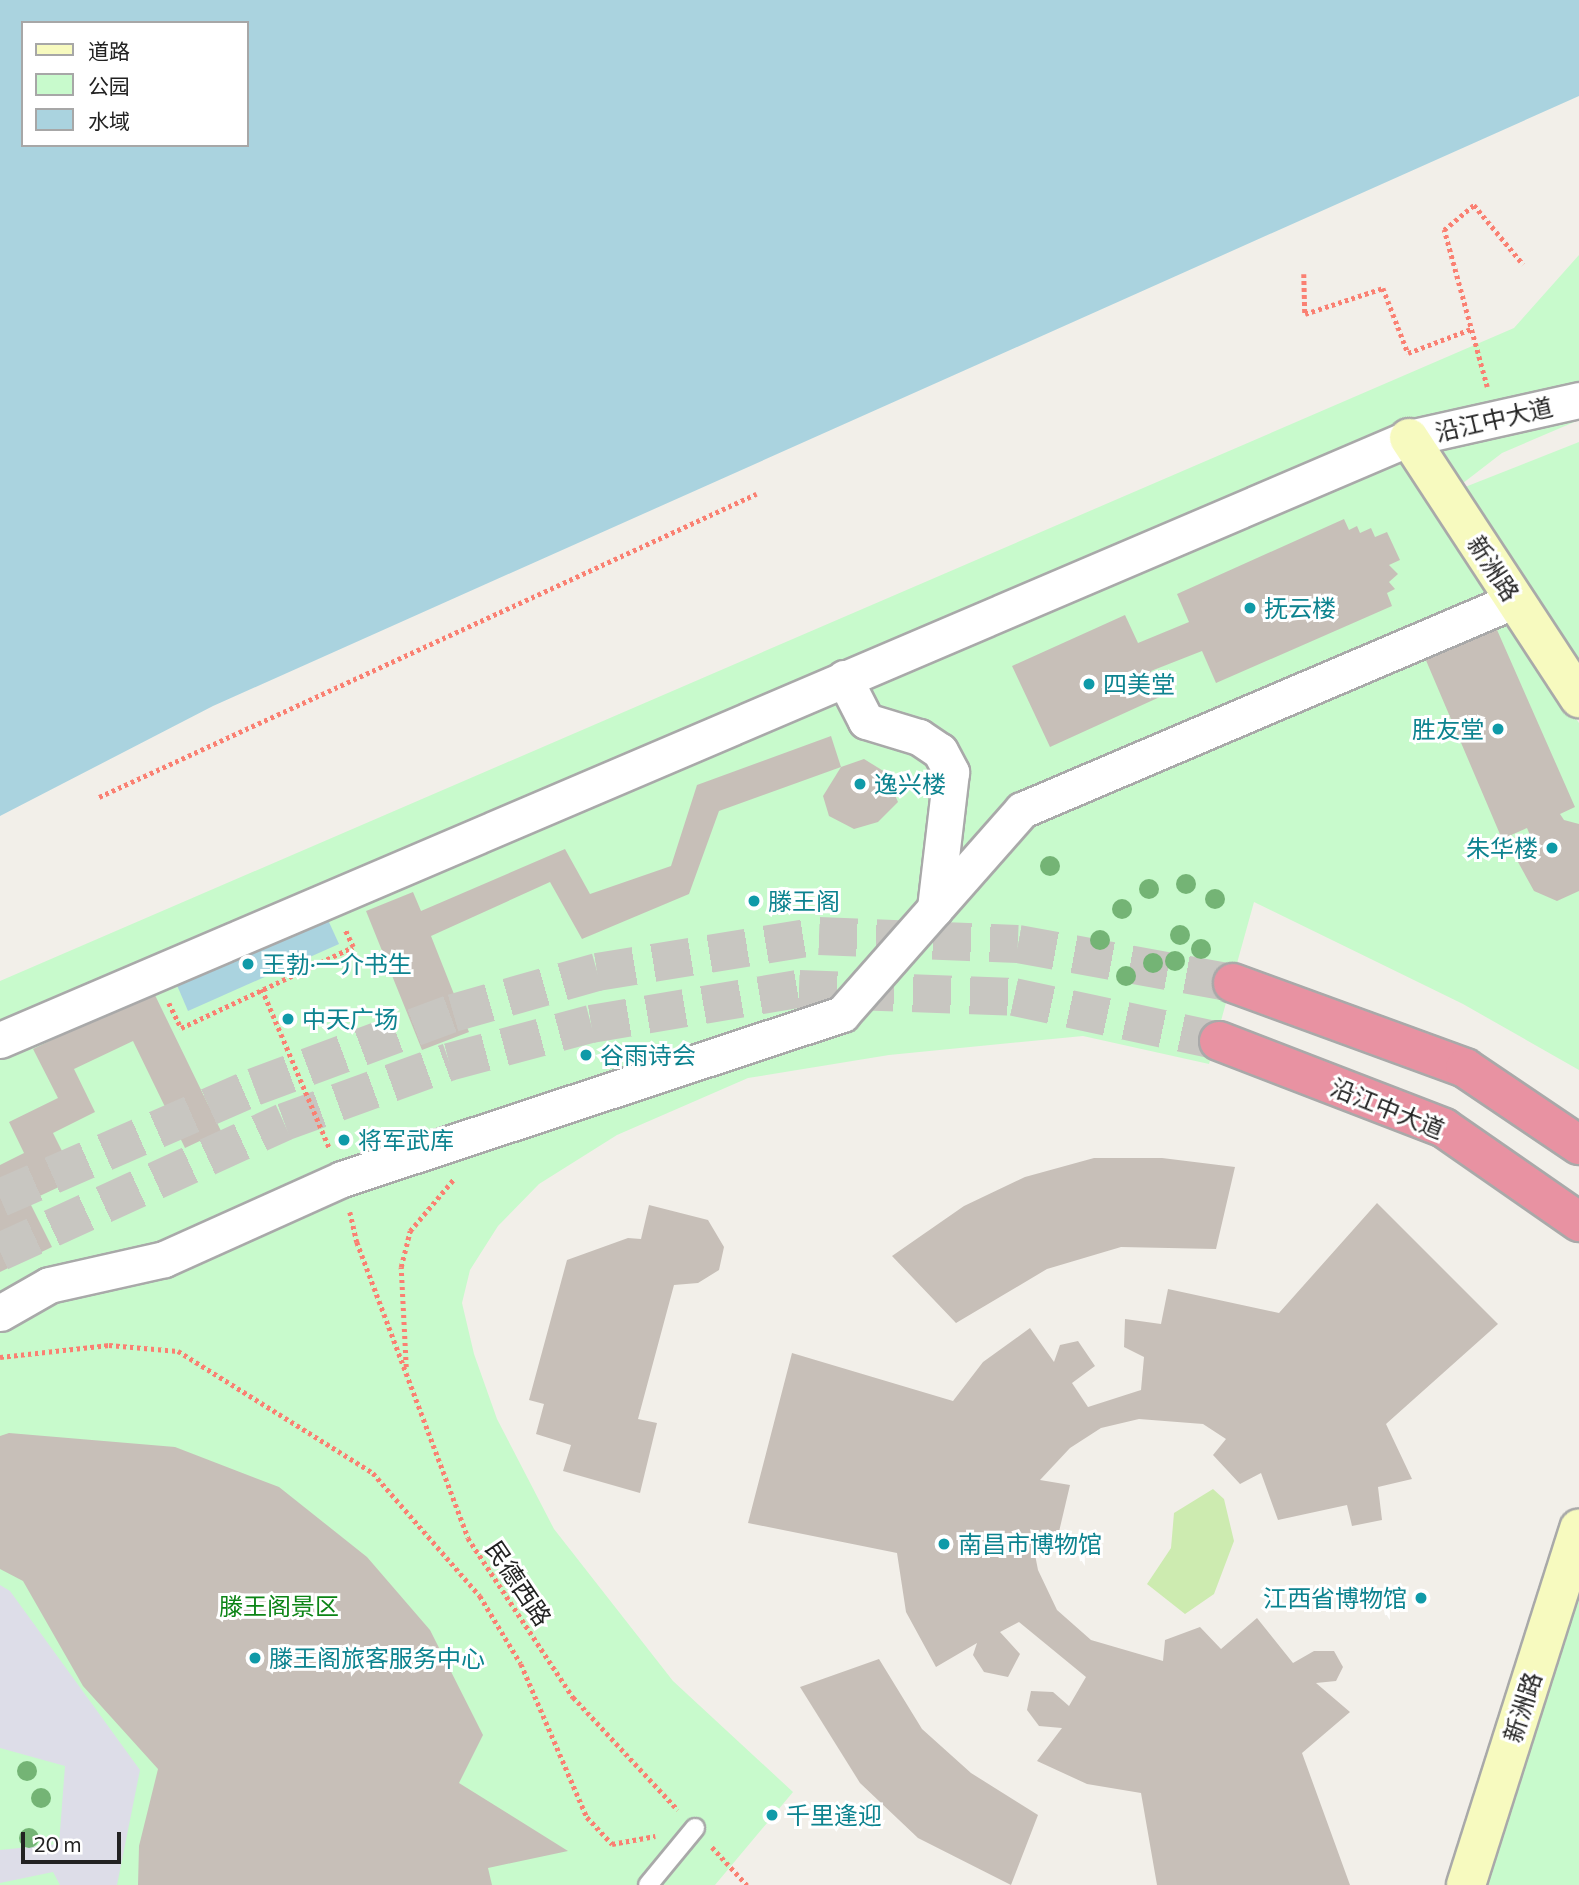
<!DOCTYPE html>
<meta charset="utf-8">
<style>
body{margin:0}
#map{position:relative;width:1579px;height:1885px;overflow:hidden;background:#f2efe9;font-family:Commissioner,"Noto Sans SC",sans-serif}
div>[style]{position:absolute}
.grass>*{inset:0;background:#cdebb0}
.park>*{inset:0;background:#c8facc}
.plaza>*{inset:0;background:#dddde8}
.water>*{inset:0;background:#aad3df}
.building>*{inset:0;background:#c7bfb8}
.highway-tunnel>*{height:38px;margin-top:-19px;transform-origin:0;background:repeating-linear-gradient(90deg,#c8c6c1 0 38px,transparent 0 57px)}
.path>*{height:4.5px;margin-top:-2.25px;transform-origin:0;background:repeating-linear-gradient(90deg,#fa8072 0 3.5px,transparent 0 7px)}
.roads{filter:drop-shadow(2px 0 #a9a9a9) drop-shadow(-2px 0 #a9a9a9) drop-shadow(0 2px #a9a9a9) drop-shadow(0 -2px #a9a9a9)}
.lane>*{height:18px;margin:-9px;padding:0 9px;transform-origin:9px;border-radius:9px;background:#fff}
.street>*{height:35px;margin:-17.5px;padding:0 17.5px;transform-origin:17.5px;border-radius:17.5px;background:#fff}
.secondary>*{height:38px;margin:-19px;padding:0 19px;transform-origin:19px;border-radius:19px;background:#f7fabf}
.highway>*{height:38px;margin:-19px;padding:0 19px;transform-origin:19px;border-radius:19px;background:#e892a2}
.trees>*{width:20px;height:20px;margin:-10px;border-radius:50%;background:#74b475}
.dots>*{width:19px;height:19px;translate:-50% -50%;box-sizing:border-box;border:4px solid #fff;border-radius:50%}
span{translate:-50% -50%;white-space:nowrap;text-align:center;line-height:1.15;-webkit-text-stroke:6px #fff;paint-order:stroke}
.street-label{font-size:24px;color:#222}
.culture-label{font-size:24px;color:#0d838f}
.left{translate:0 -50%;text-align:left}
.right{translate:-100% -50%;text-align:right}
.park-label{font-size:24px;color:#0c8416}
.legend{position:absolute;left:21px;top:21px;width:228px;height:126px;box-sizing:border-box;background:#fff;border:2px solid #a7a7a7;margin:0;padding:9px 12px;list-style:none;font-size:21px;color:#222}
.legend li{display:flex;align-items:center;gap:14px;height:35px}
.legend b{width:35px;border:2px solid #a7a7a7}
.scale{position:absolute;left:21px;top:1832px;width:100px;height:32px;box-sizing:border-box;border:4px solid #222;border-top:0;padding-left:9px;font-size:21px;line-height:24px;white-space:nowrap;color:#222;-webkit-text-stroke:5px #fff;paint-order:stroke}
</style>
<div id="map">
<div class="grass">
<div style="clip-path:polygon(1213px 1489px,1224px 1499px,1234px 1541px,1214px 1594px,1185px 1614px,1147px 1584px,1171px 1548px,1174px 1513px)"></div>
</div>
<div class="park">
<div style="clip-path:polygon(1579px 255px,1579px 420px,1502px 453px,1454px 490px,1505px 613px,1579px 723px,1579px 1070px,1463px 1004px,1254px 902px,1209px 1064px,1083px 1036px,889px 1055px,748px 1078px,617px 1135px,539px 1184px,498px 1226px,470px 1270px,462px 1303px,474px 1354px,497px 1419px,554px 1529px,673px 1681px,793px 1792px,715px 1885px,0 1885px,0 981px,1514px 328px)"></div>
<div style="clip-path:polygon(1579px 442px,1579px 678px,1460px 489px)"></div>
<div style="clip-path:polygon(1579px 1590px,1579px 1885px,1487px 1885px)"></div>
</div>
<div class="plaza">
<div style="clip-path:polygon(0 1585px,10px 1591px,140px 1770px,117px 1885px,60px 1885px,53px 1872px,0 1883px,0 1850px,59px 1844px,65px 1766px,0 1748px)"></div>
</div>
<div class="water">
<div style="clip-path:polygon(evenodd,0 0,1579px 0,1579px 96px,213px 706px,0 816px,0 0,23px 23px,247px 23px,247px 145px,23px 145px,23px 23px)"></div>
<div style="clip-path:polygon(323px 909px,339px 944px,188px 1011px,173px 976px)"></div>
</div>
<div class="building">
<div style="clip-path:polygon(1344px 519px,1349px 530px,1357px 526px,1360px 533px,1371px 528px,1375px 537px,1387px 532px,1400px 560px,1389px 565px,1398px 574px,1389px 582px,1395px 589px,1387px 593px,1392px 606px,1216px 683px,1202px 651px,1151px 671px,1162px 696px,1050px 747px,1012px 666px,1125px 615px,1138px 643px,1189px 622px,1177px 594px)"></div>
<div style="clip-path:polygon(1494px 623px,1575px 807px,1560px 814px,1564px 820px,1579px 824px,1579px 891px,1557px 901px,1534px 891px,1518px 862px,1530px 835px,1527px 828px,1502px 839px,1422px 651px)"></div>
<div style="clip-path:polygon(831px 736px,841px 767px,719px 811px,689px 894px,582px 939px,550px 882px,431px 936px,469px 1032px,422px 1050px,366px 911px,413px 892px,421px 911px,565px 849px,590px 894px,671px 866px,697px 785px)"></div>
<div style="clip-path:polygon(864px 759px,885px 772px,898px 802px,878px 822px,854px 829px,829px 816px,823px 796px,841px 767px)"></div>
<div style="clip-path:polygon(153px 991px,221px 1131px,185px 1148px,133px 1041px,74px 1069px,95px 1112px,53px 1133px,76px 1179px,29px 1201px,52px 1247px,0 1272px,0 1165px,24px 1153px,9px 1122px,58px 1098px,33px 1049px)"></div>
<div style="clip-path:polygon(1094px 1158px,1162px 1158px,1235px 1167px,1216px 1249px,1121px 1247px,1047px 1269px,956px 1323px,892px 1256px,964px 1206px,1025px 1177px)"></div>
<div style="clip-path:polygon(1377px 1203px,1498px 1324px,1386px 1424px,1412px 1479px,1378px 1487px,1382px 1520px,1352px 1526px,1347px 1505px,1278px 1520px,1261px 1473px,1240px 1484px,1213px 1455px,1226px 1439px,1203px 1424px,1139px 1419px,1101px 1428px,1070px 1448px,1040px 1480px,1070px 1485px,1058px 1536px,1030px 1529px,1038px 1570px,1057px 1610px,1091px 1640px,1163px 1661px,1165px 1640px,1200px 1627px,1221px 1649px,1257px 1618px,1293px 1663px,1314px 1651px,1334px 1651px,1343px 1667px,1336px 1681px,1316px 1683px,1350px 1712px,1302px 1753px,1350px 1885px,1157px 1885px,1141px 1793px,1087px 1784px,1037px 1761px,1062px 1728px,1039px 1726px,1027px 1710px,1031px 1691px,1053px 1692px,1069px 1706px,1086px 1677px,1019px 1622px,1000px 1632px,1020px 1654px,1008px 1677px,984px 1672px,973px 1655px,977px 1643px,936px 1667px,906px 1612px,897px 1553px,748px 1523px,792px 1353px,953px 1401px,983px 1362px,1030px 1328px,1054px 1362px,1060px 1345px,1078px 1341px,1095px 1366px,1072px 1383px,1088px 1407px,1141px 1390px,1144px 1357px,1124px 1347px,1125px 1319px,1161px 1324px,1168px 1289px,1279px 1313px)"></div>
<div style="clip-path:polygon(649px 1205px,708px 1220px,724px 1247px,719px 1270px,698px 1283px,674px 1285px,638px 1419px,657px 1423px,640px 1493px,563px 1471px,571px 1445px,536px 1434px,544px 1404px,529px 1400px,567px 1260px,628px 1238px,641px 1239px)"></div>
<div style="clip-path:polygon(9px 1433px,175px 1447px,279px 1487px,367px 1557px,430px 1630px,483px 1735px,459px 1783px,568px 1851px,488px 1868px,492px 1885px,138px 1885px,139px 1846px,158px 1769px,83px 1686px,23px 1581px,0 1569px,0 1436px)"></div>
<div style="clip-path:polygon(879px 1659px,922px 1729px,971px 1773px,1038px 1815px,1011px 1885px,918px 1838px,860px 1783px,800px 1687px)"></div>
</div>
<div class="highway-tunnel">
<div style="left:0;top:1198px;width:277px;rotate:-23.6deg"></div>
<div style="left:254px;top:1087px;width:212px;rotate:-20.4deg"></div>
<div style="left:453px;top:1013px;width:150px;rotate:-15.9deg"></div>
<div style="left:597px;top:972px;width:225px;rotate:-9.2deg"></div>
<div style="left:819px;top:936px;width:199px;rotate:2.3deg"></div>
<div style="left:1018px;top:944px;width:219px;rotate:10.3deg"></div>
<div style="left:0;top:1252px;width:312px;rotate:-24.6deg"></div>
<div style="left:284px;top:1122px;width:176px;rotate:-20deg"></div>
<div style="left:449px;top:1062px;width:147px;rotate:-15deg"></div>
<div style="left:591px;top:1024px;width:211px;rotate:-9.6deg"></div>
<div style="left:799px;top:989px;width:215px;rotate:2.1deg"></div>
<div style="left:1014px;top:997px;width:210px;rotate:12.1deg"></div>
</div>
<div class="path">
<div style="left:1304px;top:274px;width:40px;rotate:88.6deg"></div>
<div style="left:1305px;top:314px;width:82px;rotate:-18.4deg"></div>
<div style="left:1383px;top:288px;width:70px;rotate:69deg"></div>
<div style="left:1408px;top:353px;width:67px;rotate:-20.9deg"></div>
<div style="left:1487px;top:387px;width:163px;rotate:-105.3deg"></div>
<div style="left:1444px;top:230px;width:39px;rotate:-40deg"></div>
<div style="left:1474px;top:205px;width:77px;rotate:50.3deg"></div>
<div style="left:99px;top:797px;width:724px;rotate:-24.76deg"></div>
<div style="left:262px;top:989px;width:172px;rotate:67deg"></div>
<div style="left:169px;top:1003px;width:28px;rotate:64deg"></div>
<div style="left:181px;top:1028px;width:190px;rotate:-25.2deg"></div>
<div style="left:353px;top:947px;width:19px;rotate:-115deg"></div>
<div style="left:350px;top:1212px;width:31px;rotate:77deg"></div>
<div style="left:357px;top:1242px;width:316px;rotate:69.4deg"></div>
<div style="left:468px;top:1538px;width:191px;rotate:56.6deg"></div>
<div style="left:573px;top:1697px;width:154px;rotate:47.1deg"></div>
<div style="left:0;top:1357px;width:110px;rotate:-6.3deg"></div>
<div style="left:109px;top:1345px;width:69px;rotate:5deg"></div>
<div style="left:178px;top:1351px;width:230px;rotate:32deg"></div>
<div style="left:373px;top:1473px;width:163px;rotate:49deg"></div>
<div style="left:480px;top:1596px;width:79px;rotate:58.9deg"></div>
<div style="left:521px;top:1664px;width:167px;rotate:66.7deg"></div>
<div style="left:587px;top:1817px;width:37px;rotate:47deg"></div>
<div style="left:612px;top:1844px;width:44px;rotate:-10.5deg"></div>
<div style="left:406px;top:1367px;width:100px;rotate:-92.9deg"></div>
<div style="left:401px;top:1267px;width:37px;rotate:-76deg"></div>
<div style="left:410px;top:1231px;width:68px;rotate:-49.8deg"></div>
<div style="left:712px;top:1847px;width:52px;rotate:47.4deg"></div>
</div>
<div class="roads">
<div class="lane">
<div style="left:648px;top:1885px;width:74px;rotate:-50.5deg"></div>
</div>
<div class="street">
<div style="left:844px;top:678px;width:48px;rotate:62.9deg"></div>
<div style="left:866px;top:721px;width:55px;rotate:16.8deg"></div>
<div style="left:919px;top:737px;width:25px;rotate:34deg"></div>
<div style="left:940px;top:751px;width:24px;rotate:62deg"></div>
<div style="left:951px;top:772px;width:138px;rotate:96.7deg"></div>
<div style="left:0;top:1040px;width:1532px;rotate:-23.13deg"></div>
<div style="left:1409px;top:438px;width:174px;rotate:-12.6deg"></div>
<div style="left:0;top:1313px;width:56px;rotate:-29.7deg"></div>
<div style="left:49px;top:1285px;width:118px;rotate:-12.7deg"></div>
<div style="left:164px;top:1259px;width:195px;rotate:-24.2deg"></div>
<div style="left:342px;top:1179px;width:527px;rotate:-18.26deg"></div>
<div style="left:842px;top:1014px;width:272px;rotate:-48.6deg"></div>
<div style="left:1022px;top:810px;width:536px;rotate:-23.07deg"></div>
</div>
<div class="secondary">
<div style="left:1409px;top:438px;width:311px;rotate:56.8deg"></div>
<div style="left:1466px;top:1885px;width:374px;rotate:-72.4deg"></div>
</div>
<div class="highway">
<div style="left:1233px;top:983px;width:247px;rotate:20.1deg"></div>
<div style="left:1465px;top:1068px;width:138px;rotate:34deg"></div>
<div style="left:1219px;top:1041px;width:241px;rotate:21.1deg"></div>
<div style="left:1444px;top:1128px;width:165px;rotate:34.8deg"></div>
</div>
</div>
<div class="trees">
<div style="left:1050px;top:866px"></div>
<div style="left:1186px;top:884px"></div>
<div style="left:1149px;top:889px"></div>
<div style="left:1215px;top:899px"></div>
<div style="left:1122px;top:909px"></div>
<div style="left:1180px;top:935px"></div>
<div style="left:1100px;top:940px"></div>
<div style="left:1201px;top:949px"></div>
<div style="left:1175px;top:961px"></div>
<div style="left:1153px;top:963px"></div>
<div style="left:1126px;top:976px"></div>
<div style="left:27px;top:1771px"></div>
<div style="left:41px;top:1798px"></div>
<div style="left:29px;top:1838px"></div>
</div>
<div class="dots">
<div style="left:1250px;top:608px;background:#0f9aa8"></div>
<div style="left:1089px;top:684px;background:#0f9aa8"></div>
<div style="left:1498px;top:729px;background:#0f9aa8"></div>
<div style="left:860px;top:784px;background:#0f9aa8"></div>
<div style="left:1552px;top:848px;background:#0f9aa8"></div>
<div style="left:754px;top:901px;background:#0f9aa8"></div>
<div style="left:248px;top:964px;background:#0f9aa8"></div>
<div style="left:288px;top:1019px;background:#0f9aa8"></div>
<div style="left:586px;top:1055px;background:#0f9aa8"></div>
<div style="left:344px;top:1140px;background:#0f9aa8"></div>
<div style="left:944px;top:1544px;background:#0f9aa8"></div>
<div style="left:1421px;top:1598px;background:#0f9aa8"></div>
<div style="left:255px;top:1658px;background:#0f9aa8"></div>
<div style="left:772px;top:1815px;background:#0f9aa8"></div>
</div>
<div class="street-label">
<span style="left:1494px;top:419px;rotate:-13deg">沿江中大道</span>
<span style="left:1494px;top:568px;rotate:57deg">新洲路</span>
<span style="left:1388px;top:1108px;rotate:22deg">沿江中大道</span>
<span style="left:519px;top:1583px;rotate:56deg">民德西路</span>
<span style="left:1522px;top:1707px;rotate:-72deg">新洲路</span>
</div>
<div class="culture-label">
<span class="left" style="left:1264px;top:608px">抚云楼</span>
<span class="left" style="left:1103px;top:684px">四美堂</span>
<span class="right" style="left:1484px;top:729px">胜友堂</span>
<span class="left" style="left:874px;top:784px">逸兴楼</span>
<span class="right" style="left:1538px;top:848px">朱华楼</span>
<span class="left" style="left:768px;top:901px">滕王阁</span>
<span class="left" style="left:262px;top:964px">王勃·一介书生</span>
<span class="left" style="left:302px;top:1019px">中天广场</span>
<span class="left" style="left:600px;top:1055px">谷雨诗会</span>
<span class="left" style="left:358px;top:1140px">将军武库</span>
<span class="left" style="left:958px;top:1544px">南昌市博物馆</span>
<span class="right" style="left:1407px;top:1598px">江西省博物馆</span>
<span class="left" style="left:269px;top:1658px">滕王阁旅客服务中心</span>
<span class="left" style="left:786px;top:1815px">千里逢迎</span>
</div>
<div class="park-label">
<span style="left:279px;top:1606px">滕王阁景区</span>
</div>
<ul class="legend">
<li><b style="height:9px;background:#f7fabf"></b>道路</li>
<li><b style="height:19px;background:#c8facc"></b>公园</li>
<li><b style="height:19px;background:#aad3df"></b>水域</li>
</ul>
<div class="scale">20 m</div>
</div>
